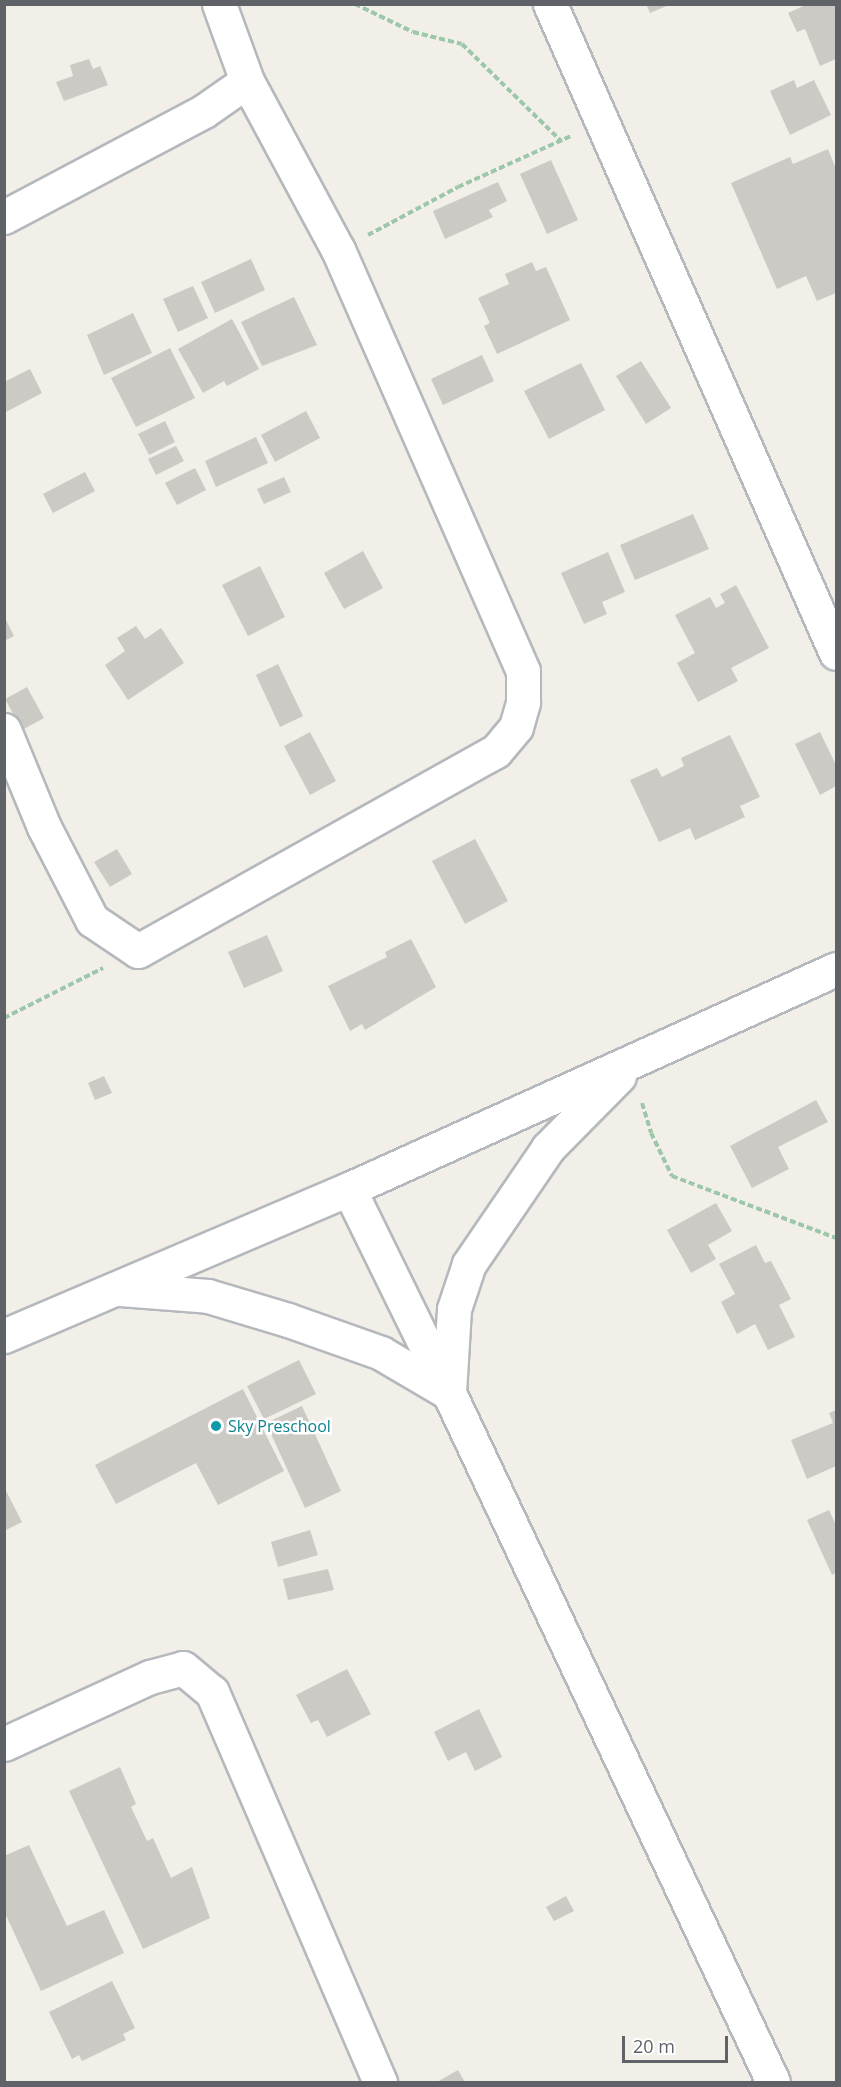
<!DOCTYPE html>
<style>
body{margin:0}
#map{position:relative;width:841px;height:2087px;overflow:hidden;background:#f1efe8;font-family:"Open Sans",sans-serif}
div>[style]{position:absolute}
.building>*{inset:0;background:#cccac5}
.path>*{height:4px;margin-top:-2px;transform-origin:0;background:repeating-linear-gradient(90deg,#9cc7a9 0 6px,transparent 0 9px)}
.roads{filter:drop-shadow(2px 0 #b5b8bc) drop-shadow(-2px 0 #b5b8bc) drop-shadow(0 2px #b5b8bc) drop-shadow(0 -2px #b5b8bc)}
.minor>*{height:33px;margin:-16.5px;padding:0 16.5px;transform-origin:16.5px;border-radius:16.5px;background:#fff}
.dots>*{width:16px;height:16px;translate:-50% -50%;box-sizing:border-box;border:3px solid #fff;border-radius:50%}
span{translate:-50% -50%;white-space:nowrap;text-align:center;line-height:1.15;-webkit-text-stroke:5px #fff;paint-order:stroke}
.culture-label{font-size:16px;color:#0d838f}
.left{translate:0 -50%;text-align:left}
.frame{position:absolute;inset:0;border:6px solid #5f6368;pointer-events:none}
.scale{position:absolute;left:622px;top:2036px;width:106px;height:27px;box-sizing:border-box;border:3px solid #5f6368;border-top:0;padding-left:8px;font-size:18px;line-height:21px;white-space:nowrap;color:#5f6368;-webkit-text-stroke:4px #fff;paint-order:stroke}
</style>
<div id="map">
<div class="building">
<div style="clip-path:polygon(646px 4px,669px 4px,669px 5px,650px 13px)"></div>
<div style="clip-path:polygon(808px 4px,836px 4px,836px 59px,820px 66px,805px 29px,797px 32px,788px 13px)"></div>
<div style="clip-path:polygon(89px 59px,93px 69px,100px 66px,108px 85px,64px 101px,56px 82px,73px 76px,70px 65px)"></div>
<div style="clip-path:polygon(794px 80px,797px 88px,814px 80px,831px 115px,790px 135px,770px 91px)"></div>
<div style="clip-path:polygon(828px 149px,836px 169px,836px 293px,817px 301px,806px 276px,777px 289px,731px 183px,790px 157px,793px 164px)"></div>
<div style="clip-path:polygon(551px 160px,578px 220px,547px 234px,520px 174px)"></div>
<div style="clip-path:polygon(498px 182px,507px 201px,489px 210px,493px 217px,445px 239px,433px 211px)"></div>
<div style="clip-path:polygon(251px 259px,265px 290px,215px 313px,201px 282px)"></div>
<div style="clip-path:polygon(532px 262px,536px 271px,546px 267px,570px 320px,497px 354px,484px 326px,490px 323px,478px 298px,509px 284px,505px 274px)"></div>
<div style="clip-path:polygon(193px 286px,208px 318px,178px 332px,163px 299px)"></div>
<div style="clip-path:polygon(294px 297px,317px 345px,262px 366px,241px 322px)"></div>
<div style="clip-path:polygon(133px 313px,152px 353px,104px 375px,87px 335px)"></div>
<div style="clip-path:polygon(232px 319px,259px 369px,227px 386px,224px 381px,203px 393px,178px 349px)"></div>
<div style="clip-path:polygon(170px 348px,195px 398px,136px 427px,111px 378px)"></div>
<div style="clip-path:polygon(482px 355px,494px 381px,443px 405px,431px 379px)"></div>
<div style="clip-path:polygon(641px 361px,671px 408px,646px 424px,616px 376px)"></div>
<div style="clip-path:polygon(581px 363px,605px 410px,549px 439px,524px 391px)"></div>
<div style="clip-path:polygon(30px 369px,42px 393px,6px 412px,4px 382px)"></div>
<div style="clip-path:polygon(306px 411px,320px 438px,275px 462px,261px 435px)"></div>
<div style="clip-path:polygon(165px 421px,175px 442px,149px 455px,138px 434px)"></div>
<div style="clip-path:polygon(256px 437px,268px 463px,216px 487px,205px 461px)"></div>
<div style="clip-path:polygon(176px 446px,184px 461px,156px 475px,148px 459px)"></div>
<div style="clip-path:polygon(195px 468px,206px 490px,177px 505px,165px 483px)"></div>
<div style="clip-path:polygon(85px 472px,95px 491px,53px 513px,43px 494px)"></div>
<div style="clip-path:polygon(284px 477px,291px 492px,264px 504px,257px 489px)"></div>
<div style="clip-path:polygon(693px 514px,709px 549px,635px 580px,620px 545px)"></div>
<div style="clip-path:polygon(363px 551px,383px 588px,344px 609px,324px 573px)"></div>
<div style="clip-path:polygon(608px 552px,625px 592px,602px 602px,607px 614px,584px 624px,561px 573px)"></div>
<div style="clip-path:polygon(260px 566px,285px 617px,248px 636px,222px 585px)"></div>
<div style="clip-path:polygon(736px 585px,769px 648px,731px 668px,738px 681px,698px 702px,677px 663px,695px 653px,675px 615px,710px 597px,716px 608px,725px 603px,720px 594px)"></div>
<div style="clip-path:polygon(4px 616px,14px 636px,4px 641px)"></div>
<div style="clip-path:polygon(136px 626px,145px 639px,161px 628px,184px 663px,128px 700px,105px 665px,125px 651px,117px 638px)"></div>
<div style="clip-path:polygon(278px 664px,303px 716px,280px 727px,256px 675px)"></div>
<div style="clip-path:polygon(27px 687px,44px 718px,22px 730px,5px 699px)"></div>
<div style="clip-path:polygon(310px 732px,336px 781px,310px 795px,284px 746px)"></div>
<div style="clip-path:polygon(820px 732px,836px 765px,836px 786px,820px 795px,795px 744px)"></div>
<div style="clip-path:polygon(730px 735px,760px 797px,740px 806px,745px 817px,695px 840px,690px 828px,659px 842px,630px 780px,657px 768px,662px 777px,684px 766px,681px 758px)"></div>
<div style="clip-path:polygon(475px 839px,508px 901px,465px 924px,432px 861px)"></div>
<div style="clip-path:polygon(117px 849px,132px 874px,110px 887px,94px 862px)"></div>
<div style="clip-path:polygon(267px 935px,283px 971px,244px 988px,228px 952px)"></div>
<div style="clip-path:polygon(411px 939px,436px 987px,365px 1030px,362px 1024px,350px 1031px,328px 986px,387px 957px,385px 952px)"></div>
<div style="clip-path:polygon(104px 1076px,112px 1093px,95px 1100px,88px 1083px)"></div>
<div style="clip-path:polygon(816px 1100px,828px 1122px,778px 1147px,789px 1169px,752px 1188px,730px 1146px)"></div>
<div style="clip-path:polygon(716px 1203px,732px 1231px,708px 1245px,716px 1259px,691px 1273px,667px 1230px)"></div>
<div style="clip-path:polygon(756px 1245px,765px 1263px,771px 1261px,791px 1299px,779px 1305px,795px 1337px,768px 1350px,755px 1324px,737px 1334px,721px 1302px,735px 1294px,719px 1264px)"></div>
<div style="clip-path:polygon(299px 1360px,316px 1394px,264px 1419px,247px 1386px)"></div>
<div style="clip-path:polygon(243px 1389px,284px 1471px,218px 1505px,196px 1463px,116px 1504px,95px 1465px)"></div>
<div style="clip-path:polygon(302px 1406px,341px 1491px,305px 1508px,266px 1423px)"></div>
<div style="clip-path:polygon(836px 1410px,836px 1466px,807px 1479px,791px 1440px,833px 1423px,829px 1413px)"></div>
<div style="clip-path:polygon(4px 1487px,22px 1522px,4px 1531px)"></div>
<div style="clip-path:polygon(829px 1510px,836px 1525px,836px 1573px,832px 1575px,807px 1520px)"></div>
<div style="clip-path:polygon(310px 1530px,318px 1555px,278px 1567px,271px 1542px)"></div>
<div style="clip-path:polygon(328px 1569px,334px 1590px,288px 1600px,283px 1579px)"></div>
<div style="clip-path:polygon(347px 1669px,371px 1714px,327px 1737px,318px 1720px,311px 1723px,296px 1695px)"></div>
<div style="clip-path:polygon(479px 1709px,502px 1757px,475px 1771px,466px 1752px,448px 1761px,434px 1732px)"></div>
<div style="clip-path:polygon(120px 1767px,136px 1804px,131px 1807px,147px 1841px,153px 1838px,171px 1878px,192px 1867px,210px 1918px,143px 1949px,69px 1791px)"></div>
<div style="clip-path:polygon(29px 1845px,67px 1926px,104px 1910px,124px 1953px,41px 1991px,4px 1911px,4px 1856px)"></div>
<div style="clip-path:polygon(566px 1896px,574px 1911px,554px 1921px,546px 1907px)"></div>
<div style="clip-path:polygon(112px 1981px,135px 2028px,123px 2034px,126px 2040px,82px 2061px,79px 2055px,72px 2059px,49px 2012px)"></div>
<div style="clip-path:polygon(458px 2070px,465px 2082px,437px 2082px)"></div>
</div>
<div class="path">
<div style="left:355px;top:4px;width:64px;rotate:25.8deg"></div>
<div style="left:413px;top:32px;width:50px;rotate:13.8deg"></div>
<div style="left:462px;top:44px;width:139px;rotate:44.4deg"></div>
<div style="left:368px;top:235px;width:102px;rotate:-28.1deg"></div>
<div style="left:458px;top:187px;width:124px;rotate:-24.3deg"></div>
<div style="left:4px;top:1018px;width:111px;rotate:-26.8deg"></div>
<div style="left:642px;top:1103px;width:31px;rotate:73deg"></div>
<div style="left:651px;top:1133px;width:48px;rotate:64deg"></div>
<div style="left:672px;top:1176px;width:175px;rotate:20.7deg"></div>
</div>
<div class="roads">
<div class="minor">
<div style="left:550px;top:4px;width:709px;rotate:66.22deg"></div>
<div style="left:4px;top:217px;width:226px;rotate:-27.9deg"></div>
<div style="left:204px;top:111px;width:52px;rotate:-34.9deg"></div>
<div style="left:4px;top:730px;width:105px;rotate:67.6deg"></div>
<div style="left:44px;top:827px;width:105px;rotate:62.7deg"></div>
<div style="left:92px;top:920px;width:55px;rotate:34deg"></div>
<div style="left:138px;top:951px;width:410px;rotate:-29.2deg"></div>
<div style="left:496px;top:751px;width:31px;rotate:-50deg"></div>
<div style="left:516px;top:727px;width:26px;rotate:-74deg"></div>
<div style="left:523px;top:702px;width:31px;rotate:-90deg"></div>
<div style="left:523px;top:671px;width:460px;rotate:-113.7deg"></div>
<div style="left:338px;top:250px;width:192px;rotate:-118.3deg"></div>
<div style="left:247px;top:81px;width:82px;rotate:-110deg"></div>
<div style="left:349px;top:1189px;width:227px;rotate:63.9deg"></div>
<div style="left:449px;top:1393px;width:761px;rotate:64.81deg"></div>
<div style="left:120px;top:1289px;width:88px;rotate:4.5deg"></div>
<div style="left:208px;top:1296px;width:84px;rotate:16.7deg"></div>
<div style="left:288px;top:1320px;width:99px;rotate:19.5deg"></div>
<div style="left:381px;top:1353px;width:79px;rotate:30.5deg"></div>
<div style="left:449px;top:1393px;width:84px;rotate:-86.6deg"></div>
<div style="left:454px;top:1309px;width:47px;rotate:-71.6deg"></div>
<div style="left:469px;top:1264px;width:140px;rotate:-55.7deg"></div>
<div style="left:548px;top:1148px;width:101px;rotate:-45.4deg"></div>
<div style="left:4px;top:1336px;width:375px;rotate:-23.1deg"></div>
<div style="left:349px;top:1189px;width:534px;rotate:-24.31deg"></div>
<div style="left:4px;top:1744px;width:161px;rotate:-24.7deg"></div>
<div style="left:150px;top:1677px;width:34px;rotate:-15deg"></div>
<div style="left:183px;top:1668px;width:38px;rotate:40deg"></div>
<div style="left:212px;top:1692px;width:425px;rotate:66.7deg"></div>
</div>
</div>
<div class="dots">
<div style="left:216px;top:1426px;background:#0f9aa8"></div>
</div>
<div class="culture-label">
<span class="left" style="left:228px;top:1426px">Sky Preschool</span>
</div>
<div class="frame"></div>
<div class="scale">20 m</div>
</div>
